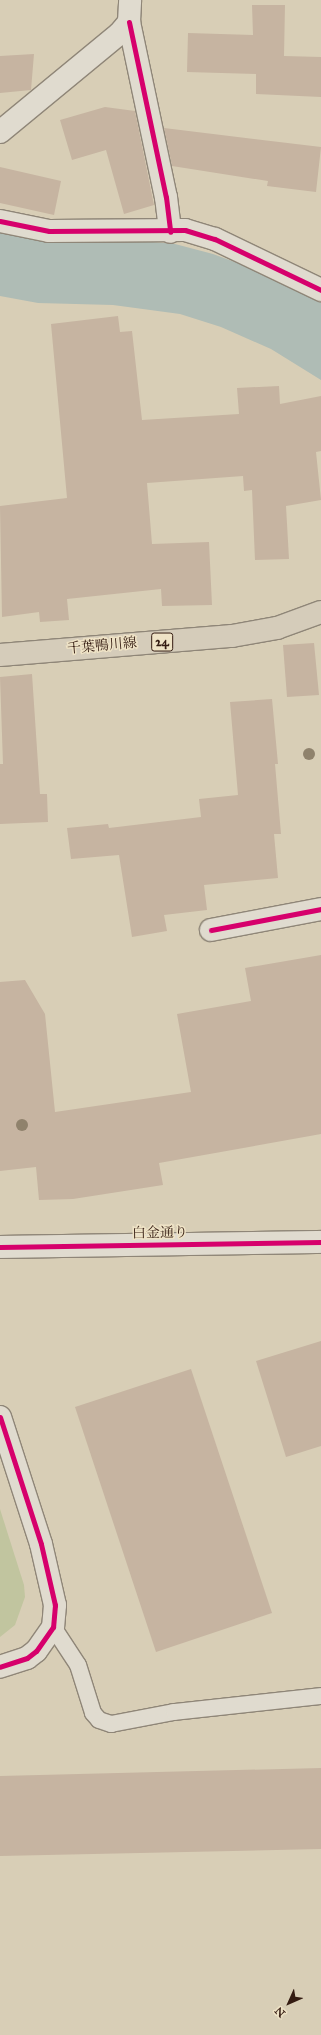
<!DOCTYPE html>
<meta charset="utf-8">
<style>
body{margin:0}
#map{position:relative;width:321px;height:2035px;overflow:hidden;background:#d8ceb6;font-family:"IM FELL Great Primer","Noto Serif JP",serif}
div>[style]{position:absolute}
.green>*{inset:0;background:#c1c59f}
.water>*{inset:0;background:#afbcb5}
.building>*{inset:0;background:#c6b4a1}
.roads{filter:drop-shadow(1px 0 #8f8678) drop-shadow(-1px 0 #8f8678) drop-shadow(0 1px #8f8678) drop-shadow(0 -1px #8f8678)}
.lane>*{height:16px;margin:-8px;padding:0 8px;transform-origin:8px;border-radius:8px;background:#e0dbcf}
.street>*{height:22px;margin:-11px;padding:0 11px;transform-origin:11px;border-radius:11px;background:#e0dbcf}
.secondary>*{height:22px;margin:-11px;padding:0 11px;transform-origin:11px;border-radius:11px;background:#e0dbcf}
.primary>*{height:22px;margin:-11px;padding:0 11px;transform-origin:11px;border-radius:11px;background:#d5ccba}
.cycleway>*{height:5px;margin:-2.5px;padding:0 2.5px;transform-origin:2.5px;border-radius:2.5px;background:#d6006c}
.trees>*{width:12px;height:12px;margin:-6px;border-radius:50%;background:#8f826c}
span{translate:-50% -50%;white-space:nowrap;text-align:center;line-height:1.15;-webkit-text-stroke:3px #efe3c6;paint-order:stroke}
.shield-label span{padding:1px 3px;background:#efe3c6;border:1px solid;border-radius:3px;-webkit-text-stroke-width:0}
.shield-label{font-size:13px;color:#341c12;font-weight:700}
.street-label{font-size:14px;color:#341c12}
.north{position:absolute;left:269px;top:1983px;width:40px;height:40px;-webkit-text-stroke:3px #efe3c6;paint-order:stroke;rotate:225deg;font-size:11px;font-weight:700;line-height:16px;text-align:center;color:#341c12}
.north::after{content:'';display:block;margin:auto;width:14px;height:18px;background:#341c12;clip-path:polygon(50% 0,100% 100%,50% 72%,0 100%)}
</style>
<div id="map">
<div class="green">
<div style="clip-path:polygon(0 1509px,24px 1585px,25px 1597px,15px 1625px,0 1637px)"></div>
</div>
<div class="water">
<div style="clip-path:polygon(0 228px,175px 244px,213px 254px,270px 275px,321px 300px,321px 380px,271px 349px,221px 327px,180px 314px,113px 305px,38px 303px,0 296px)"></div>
</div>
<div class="building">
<div style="clip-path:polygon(252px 5px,285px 5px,284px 56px,321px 57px,321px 97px,256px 94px,256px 74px,187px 72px,188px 33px,253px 35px)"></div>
<div style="clip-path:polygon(34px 54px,31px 90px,0 93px,0 56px)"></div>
<div style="clip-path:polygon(105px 107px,135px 111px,154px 205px,124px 214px,106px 150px,72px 160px,60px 120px)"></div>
<div style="clip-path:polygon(164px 128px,321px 147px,316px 192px,267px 186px,268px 181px,172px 166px)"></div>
<div style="clip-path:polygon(0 167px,61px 181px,54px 215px,0 203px)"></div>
<div style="clip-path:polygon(118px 316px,120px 332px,132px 331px,142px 420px,239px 414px,237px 388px,279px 386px,280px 404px,321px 396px,321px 451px,316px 452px,321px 500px,286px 506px,289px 559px,255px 560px,252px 490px,244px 491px,243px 476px,147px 483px,152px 544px,209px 542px,212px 605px,162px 606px,161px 589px,67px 599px,69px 620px,40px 622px,39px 612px,2px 617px,0 506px,67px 498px,51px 324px)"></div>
<div style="clip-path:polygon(314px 643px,319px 695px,287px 697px,283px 645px)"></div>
<div style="clip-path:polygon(32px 674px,40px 794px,47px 794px,48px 822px,0 824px,0 764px,3px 764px,0 677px)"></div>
<div style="clip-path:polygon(272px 699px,278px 764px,275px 764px,281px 834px,274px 834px,278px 878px,204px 885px,207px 910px,164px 915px,167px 931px,132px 937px,119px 855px,71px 859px,67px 828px,108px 824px,109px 828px,201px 817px,199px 799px,238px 795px,230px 702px)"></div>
<div style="clip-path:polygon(321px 955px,321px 1134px,159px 1163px,163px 1185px,73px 1199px,39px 1200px,36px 1167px,0 1171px,0 982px,25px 980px,45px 1014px,55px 1112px,191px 1092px,177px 1014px,251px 1001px,245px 968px)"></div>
<div style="clip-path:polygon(321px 1341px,321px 1446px,286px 1457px,256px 1361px)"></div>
<div style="clip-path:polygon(191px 1369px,272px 1613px,156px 1652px,75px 1407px)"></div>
<div style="clip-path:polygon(321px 1768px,321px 1849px,0 1856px,0 1776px)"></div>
</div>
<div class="roads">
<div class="lane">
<div style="left:53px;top:1627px;width:45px;rotate:56.7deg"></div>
<div style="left:78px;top:1665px;width:50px;rotate:72.6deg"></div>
<div style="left:93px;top:1713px;width:9px;rotate:49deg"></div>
<div style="left:99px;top:1720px;width:13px;rotate:18deg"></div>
<div style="left:111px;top:1724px;width:64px;rotate:-10.8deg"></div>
<div style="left:174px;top:1712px;width:148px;rotate:-6.2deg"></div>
</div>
<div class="street">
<div style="left:129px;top:22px;width:179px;rotate:78.1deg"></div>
<div style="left:166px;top:197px;width:35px;rotate:83deg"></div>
<div style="left:0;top:132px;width:154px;rotate:-39.5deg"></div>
<div style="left:119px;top:34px;width:16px;rotate:-50deg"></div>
<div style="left:129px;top:22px;width:22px;rotate:-87deg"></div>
<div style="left:0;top:221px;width:50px;rotate:11.5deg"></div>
<div style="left:49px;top:231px;width:136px;rotate:-0.4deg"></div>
<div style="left:185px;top:230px;width:31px;rotate:17deg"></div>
<div style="left:215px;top:239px;width:118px;rotate:25.7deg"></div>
<div style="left:211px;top:930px;width:112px;rotate:-10.8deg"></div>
<div style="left:0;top:1417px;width:133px;rotate:72.1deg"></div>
<div style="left:41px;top:1544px;width:63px;rotate:77.1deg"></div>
<div style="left:55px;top:1605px;width:22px;rotate:95deg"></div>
<div style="left:53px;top:1627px;width:29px;rotate:125deg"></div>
<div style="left:36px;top:1651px;width:11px;rotate:142deg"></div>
<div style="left:27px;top:1658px;width:28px;rotate:162deg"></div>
</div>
<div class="secondary">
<div style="left:0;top:1247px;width:321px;rotate:-0.9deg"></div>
</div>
<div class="primary">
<div style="left:0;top:655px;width:233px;rotate:-4.7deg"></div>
<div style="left:232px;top:636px;width:46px;rotate:-10.1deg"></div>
<div style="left:277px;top:628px;width:47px;rotate:-20deg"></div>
</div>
</div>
<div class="cycleway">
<div style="left:129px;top:22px;width:179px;rotate:78.1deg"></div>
<div style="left:166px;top:197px;width:35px;rotate:83deg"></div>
<div style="left:0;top:221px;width:50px;rotate:11.5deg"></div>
<div style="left:49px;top:231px;width:136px;rotate:-0.4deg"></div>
<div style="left:185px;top:230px;width:31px;rotate:17deg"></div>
<div style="left:215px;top:239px;width:118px;rotate:25.7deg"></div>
<div style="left:211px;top:930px;width:112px;rotate:-10.8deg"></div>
<div style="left:0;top:1247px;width:321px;rotate:-0.9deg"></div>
<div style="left:0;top:1417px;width:133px;rotate:72.1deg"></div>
<div style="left:41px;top:1544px;width:63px;rotate:77.1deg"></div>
<div style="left:55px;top:1605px;width:22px;rotate:95deg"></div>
<div style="left:53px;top:1627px;width:29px;rotate:125deg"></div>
<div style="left:36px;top:1651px;width:11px;rotate:142deg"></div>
<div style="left:27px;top:1658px;width:28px;rotate:162deg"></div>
</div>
<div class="trees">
<div style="left:309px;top:754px"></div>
<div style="left:22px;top:1125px"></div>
</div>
<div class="shield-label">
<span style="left:162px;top:642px">24</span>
</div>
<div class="street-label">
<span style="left:102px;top:646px;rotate:-5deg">千葉鴨川線</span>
<span style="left:160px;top:1233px;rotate:-1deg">白金通り</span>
</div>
<div class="north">N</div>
</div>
